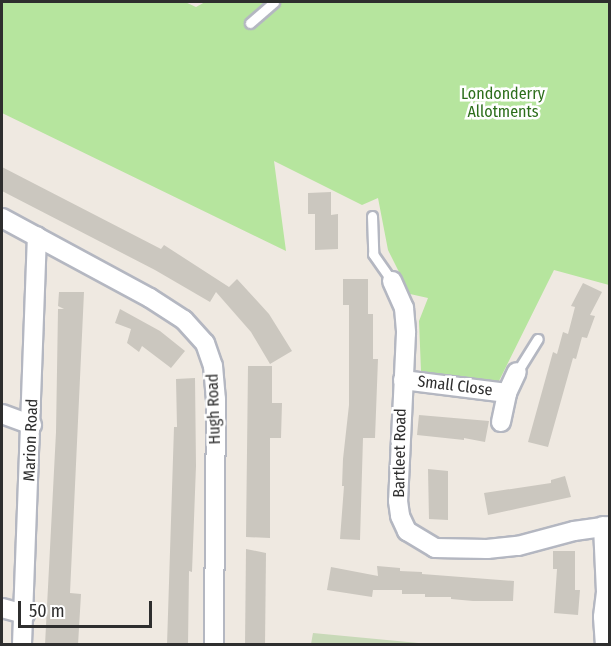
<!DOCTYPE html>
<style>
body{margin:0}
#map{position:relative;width:611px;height:646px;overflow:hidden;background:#efe9e1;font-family:"Fira Sans Condensed",sans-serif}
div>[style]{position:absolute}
.green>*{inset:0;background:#b6e59e}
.cemetery>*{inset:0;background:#c8d9b8}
.building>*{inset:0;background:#cbc7bf}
.roads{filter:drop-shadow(2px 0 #b4b7c1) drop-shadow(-2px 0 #b4b7c1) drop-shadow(0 2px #b4b7c1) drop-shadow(0 -2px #b4b7c1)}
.service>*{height:9px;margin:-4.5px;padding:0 4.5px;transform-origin:4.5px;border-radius:4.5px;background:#fff}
.minor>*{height:18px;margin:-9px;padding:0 9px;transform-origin:9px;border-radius:9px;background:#fff}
span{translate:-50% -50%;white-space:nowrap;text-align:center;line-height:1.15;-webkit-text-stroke:5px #fff;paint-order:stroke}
.park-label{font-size:16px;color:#2c6e1b}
.street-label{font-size:16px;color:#2e2e2e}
.frame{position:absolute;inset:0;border:3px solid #2e2e2e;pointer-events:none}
.scale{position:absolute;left:18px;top:601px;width:134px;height:27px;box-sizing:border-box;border:3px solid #2e2e2e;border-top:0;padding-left:8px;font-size:18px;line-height:21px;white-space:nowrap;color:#2e2e2e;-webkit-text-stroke:4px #fff;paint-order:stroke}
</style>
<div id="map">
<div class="green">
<div style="clip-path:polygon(2px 2px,185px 2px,196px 7px,205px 2px,609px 2px,609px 285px,554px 270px,498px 383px,421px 371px,419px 321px,428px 298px,410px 294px,388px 250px,378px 198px,362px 205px,274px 161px,286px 251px,2px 113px)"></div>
</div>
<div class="cemetery">
<div style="clip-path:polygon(313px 633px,429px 644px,311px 644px)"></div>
</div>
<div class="building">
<div style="clip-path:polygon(2px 167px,161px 249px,164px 245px,229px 287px,237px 279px,269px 314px,292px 351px,270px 364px,251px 332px,216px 292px,210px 302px,155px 270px,2px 191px)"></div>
<div style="clip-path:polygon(331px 192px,331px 215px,338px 214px,338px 249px,315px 250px,315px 214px,308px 214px,308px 193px)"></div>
<div style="clip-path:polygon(343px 279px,368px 279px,368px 314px,373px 314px,373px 359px,378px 359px,375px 438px,363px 438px,360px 540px,340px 539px,344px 486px,342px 486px,343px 459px,349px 405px,349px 305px,343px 305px)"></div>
<div style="clip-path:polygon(583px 283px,602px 292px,590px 315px,595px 316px,587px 338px,582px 337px,576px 359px,573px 358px,548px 447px,528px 442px,553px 352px,557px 354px,563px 332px,568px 334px,575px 307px,571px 306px)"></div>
<div style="clip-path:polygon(59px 292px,84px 292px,70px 593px,81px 594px,78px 645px,45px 645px,56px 432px,58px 309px,64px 309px,58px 306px)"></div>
<div style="clip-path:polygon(120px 309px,160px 331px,185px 351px,171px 368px,142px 346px,139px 352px,127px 343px,131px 329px,115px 323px)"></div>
<div style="clip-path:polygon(248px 366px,272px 366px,272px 403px,282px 403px,281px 438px,270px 438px,270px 538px,246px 537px)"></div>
<div style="clip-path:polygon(195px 378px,196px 466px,192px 572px,189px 571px,188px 645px,167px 645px,174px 427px,177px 427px,176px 379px)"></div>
<div style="clip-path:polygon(419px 415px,489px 421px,485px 442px,464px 438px,464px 440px,417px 435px)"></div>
<div style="clip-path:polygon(428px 469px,448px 471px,448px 520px,429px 519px)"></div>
<div style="clip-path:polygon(565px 476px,571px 497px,488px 515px,484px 493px,551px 483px,551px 480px)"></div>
<div style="clip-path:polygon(246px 549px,266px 553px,265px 645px,245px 645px)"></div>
<div style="clip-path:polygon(553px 551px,575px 551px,575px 590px,580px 590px,578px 615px,554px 613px,557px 569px,553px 569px)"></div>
<div style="clip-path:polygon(377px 566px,400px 568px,400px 571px,422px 572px,422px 574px,514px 581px,513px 601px,473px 601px,451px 599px,451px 597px,425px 597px,425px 594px,402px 594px,402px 590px,373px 590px,372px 597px,327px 590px,331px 567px,378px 576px)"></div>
</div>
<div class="roads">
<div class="service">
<div style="left:250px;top:23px;width:32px;rotate:-41deg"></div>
<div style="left:372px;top:216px;width:38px;rotate:88deg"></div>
<div style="left:373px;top:254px;width:33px;rotate:55deg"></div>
<div style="left:517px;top:372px;width:39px;rotate:-58deg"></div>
</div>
<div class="minor">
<div style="left:2px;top:218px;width:168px;rotate:28.4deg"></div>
<div style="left:150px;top:298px;width:40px;rotate:32.9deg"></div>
<div style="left:184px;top:320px;width:31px;rotate:48deg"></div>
<div style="left:205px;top:343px;width:24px;rotate:71deg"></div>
<div style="left:213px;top:366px;width:33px;rotate:85deg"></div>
<div style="left:216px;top:399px;width:245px;rotate:90.5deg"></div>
<div style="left:392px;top:281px;width:30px;rotate:66deg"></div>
<div style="left:404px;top:308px;width:25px;rotate:85deg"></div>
<div style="left:406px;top:333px;width:168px;rotate:92.7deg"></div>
<div style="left:398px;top:501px;width:15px;rotate:82deg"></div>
<div style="left:400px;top:516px;width:17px;rotate:65deg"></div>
<div style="left:407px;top:531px;width:33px;rotate:31deg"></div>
<div style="left:435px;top:548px;width:52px;rotate:1.1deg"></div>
<div style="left:487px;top:549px;width:31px;rotate:-6deg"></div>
<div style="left:518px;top:546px;width:58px;rotate:-15deg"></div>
<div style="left:574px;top:531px;width:36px;rotate:-8deg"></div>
<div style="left:403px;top:380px;width:105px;rotate:7.1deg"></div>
<div style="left:2px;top:414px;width:32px;rotate:20deg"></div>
<div style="left:501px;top:422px;width:30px;rotate:-78deg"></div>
<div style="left:507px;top:393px;width:23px;rotate:-65deg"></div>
<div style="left:603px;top:526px;width:66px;rotate:87.4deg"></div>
<div style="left:606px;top:592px;width:25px;rotate:97deg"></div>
<div style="left:603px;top:617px;width:27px;rotate:86deg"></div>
<div style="left:2px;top:608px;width:24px;rotate:15deg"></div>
<div style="left:22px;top:644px;width:408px;rotate:-87.9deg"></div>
</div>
</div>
<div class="park-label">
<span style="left:503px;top:103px">Londonderry<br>Allotments</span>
</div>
<div class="street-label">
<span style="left:455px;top:386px;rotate:7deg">Small Close</span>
<span style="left:214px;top:409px;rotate:-92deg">Hugh Road</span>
<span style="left:31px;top:440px;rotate:-88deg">Marion Road</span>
<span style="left:400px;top:453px;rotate:-89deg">Bartleet Road</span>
</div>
<div class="frame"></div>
<div class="scale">50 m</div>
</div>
